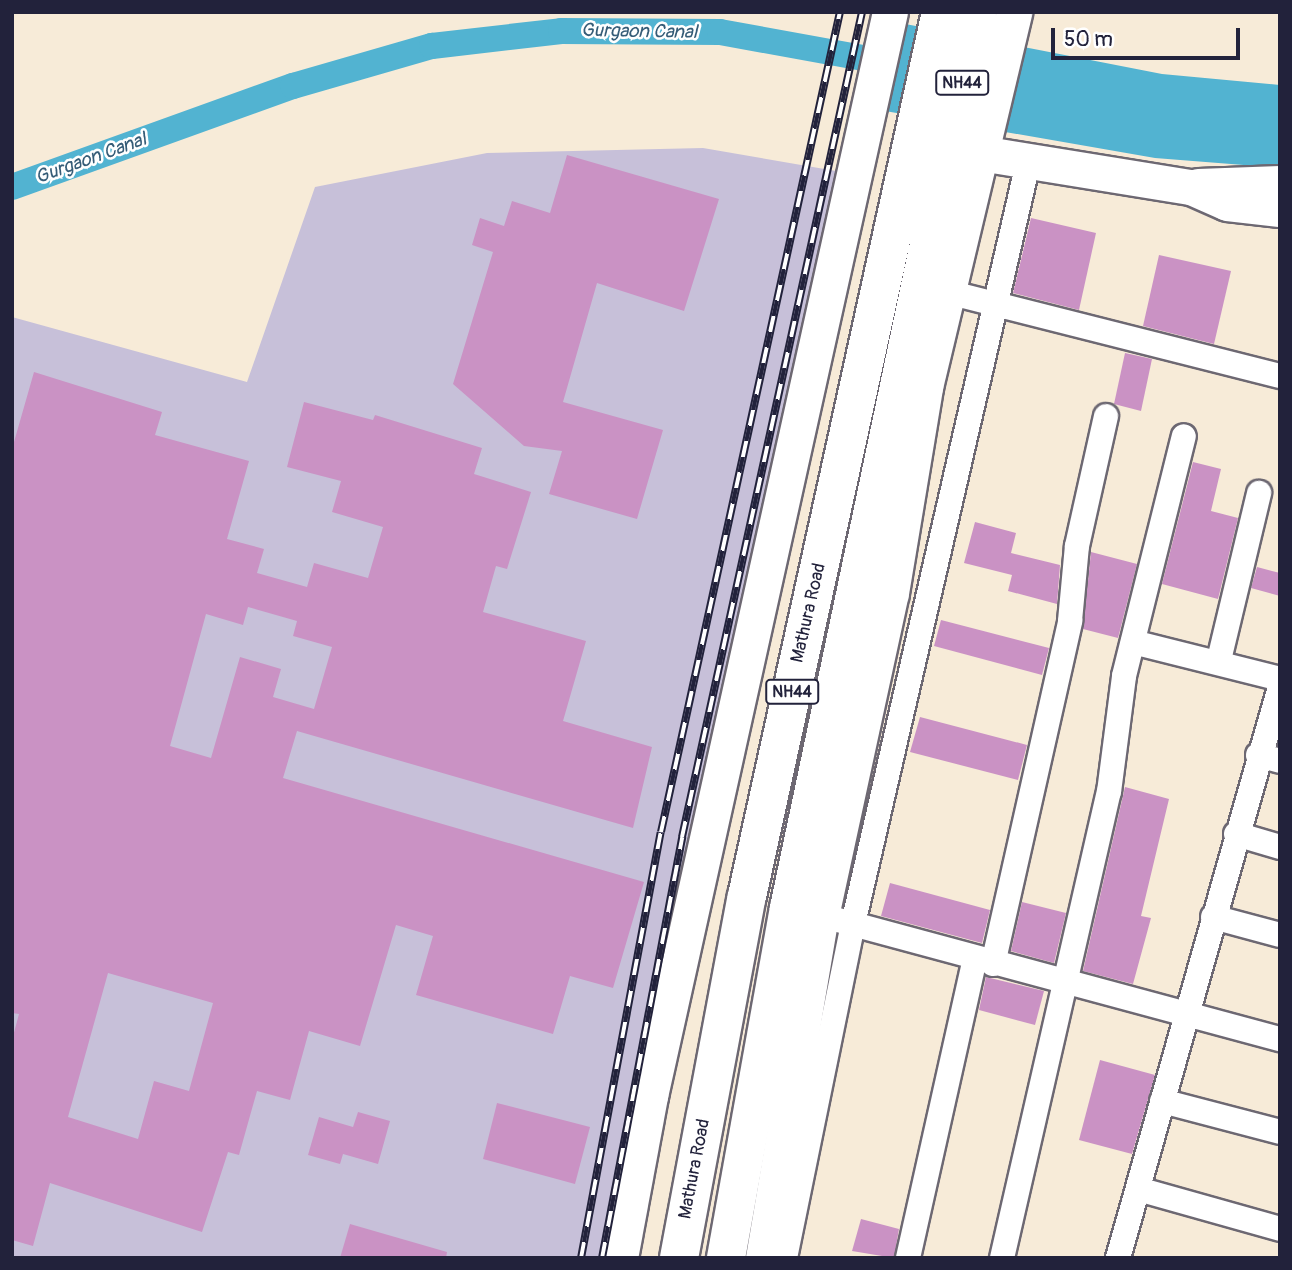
<!DOCTYPE html>
<style>
body{margin:0}
#map{position:relative;width:1292px;height:1270px;overflow:hidden;background:#f7ebd8;font-family:Pangolin,sans-serif}
div>[style]{position:absolute}
.industrial>*{inset:0;background:#c7c0d9}
.water>*{inset:0;background:#52b3d1}
.canal>*{height:26px;margin:-13px;padding:0 13px;transform-origin:13px;border-radius:13px;background:#52b3d1}
.building>*{inset:0;background:#ca92c4}
.roads{filter:drop-shadow(2px 0 #6d6872) drop-shadow(-2px 0 #6d6872) drop-shadow(0 2px #6d6872) drop-shadow(0 -2px #6d6872)}
.street>*{height:24px;margin:-12px;padding:0 12px;transform-origin:12px;border-radius:12px;background:#fff}
.secondary>*{height:35px;margin:-17.5px;padding:0 17.5px;transform-origin:17.5px;border-radius:17.5px;background:#fff}
.highway>*{height:38px;margin:-19px;padding:0 19px;transform-origin:19px;border-radius:19px;background:#fff}
.rail>*{height:8px;margin-top:-4px;transform-origin:0;background:repeating-linear-gradient(90deg,#fff 0 16px,#22223b 0 32px);box-sizing:border-box;border-block:2px solid #22223b}
span{translate:-50% -50%;white-space:nowrap;text-align:center;line-height:1.15;-webkit-text-stroke:5px #fff;paint-order:stroke}
.shield-label span{padding:2px 5px;background:#fff;border:2px solid;border-radius:5px;-webkit-text-stroke-width:0}
.shield-label{font-size:16px;color:#22223b;font-weight:700}
.street-label{font-size:18px;color:#22223b}
.water-label{font-size:19px;color:#355c77;font-style:italic}
.frame{position:absolute;inset:0;border:14px solid #22223b;pointer-events:none}
.scale{position:absolute;left:1051px;top:28px;width:189px;height:32px;box-sizing:border-box;border:4px solid #22223b;border-top:0;padding-left:9px;font-size:21px;line-height:24px;white-space:nowrap;color:#22223b;-webkit-text-stroke:5px #fff;paint-order:stroke}
</style>
<div id="map">
<div class="industrial">
<div style="clip-path:polygon(703px 148px,836px 171px,615px 1258px,12px 1258px,12px 317px,247px 382px,315px 187px,487px 153px)"></div>
</div>
<div class="water">
<div style="clip-path:polygon(885px 20px,1162px 74px,1280px 85px,1280px 168px,1155px 158px,868px 108px)"></div>
</div>
<div class="canal">
<div style="left:12px;top:187px;width:299px;rotate:-19.8deg"></div>
<div style="left:293px;top:86px;width:145px;rotate:-16.1deg"></div>
<div style="left:432px;top:46px;width:130px;rotate:-6.6deg"></div>
<div style="left:561px;top:31px;width:159px;rotate:0.4deg"></div>
<div style="left:720px;top:32px;width:179px;rotate:10.3deg"></div>
</div>
<div class="building">
<div style="clip-path:polygon(567px 155px,719px 199px,684px 311px,597px 283px,563px 402px,663px 430px,637px 519px,549px 494px,562px 451px,524px 446px,453px 384px,493px 252px,472px 245px,480px 218px,504px 226px,512px 201px,550px 213px)"></div>
<div style="clip-path:polygon(1031px 218px,1096px 233px,1079px 310px,1013px 293px)"></div>
<div style="clip-path:polygon(1159px 255px,1231px 271px,1214px 344px,1143px 326px)"></div>
<div style="clip-path:polygon(1125px 353px,1152px 359px,1141px 411px,1114px 404px)"></div>
<div style="clip-path:polygon(evenodd,34px 372px,162px 412px,155px 435px,249px 461px,227px 539px,264px 549px,257px 573px,307px 587px,314px 563px,368px 578px,383px 527px,332px 512px,341px 481px,287px 467px,304px 402px,373px 420px,375px 415px,482px 448px,474px 474px,531px 492px,507px 569px,496px 566px,483px 612px,586px 641px,563px 721px,652px 747px,633px 828px,297px 731px,283px 778px,644px 882px,613px 988px,570px 976px,553px 1034px,416px 995px,433px 936px,396px 925px,360px 1046px,309px 1031px,290px 1100px,257px 1091px,239px 1155px,228px 1152px,202px 1232px,50px 1183px,33px 1246px,12px 1240px,12px 1040px,19px 1014px,12px 1013px,12px 449px,34px 372px,248px 607px,297px 621px,293px 636px,332px 647px,314px 709px,273px 697px,281px 669px,240px 657px,211px 758px,170px 746px,206px 614px,243px 625px,248px 607px,34px 372px,108px 973px,213px 1003px,189px 1091px,154px 1081px,138px 1139px,68px 1117px,108px 973px)"></div>
<div style="clip-path:polygon(1193px 462px,1221px 469px,1211px 511px,1238px 518px,1218px 599px,1162px 584px)"></div>
<div style="clip-path:polygon(975px 522px,1016px 533px,1011px 553px,1060px 565px,1057px 604px,1008px 591px,1012px 575px,964px 563px)"></div>
<div style="clip-path:polygon(1091px 552px,1137px 564px,1118px 638px,1083px 629px)"></div>
<div style="clip-path:polygon(1257px 567px,1280px 573px,1280px 596px,1251px 588px)"></div>
<div style="clip-path:polygon(941px 620px,1049px 648px,1042px 675px,934px 646px)"></div>
<div style="clip-path:polygon(920px 717px,1027px 745px,1018px 780px,910px 752px)"></div>
<div style="clip-path:polygon(1125px 787px,1169px 799px,1141px 916px,1151px 918px,1133px 984px,1083px 971px)"></div>
<div style="clip-path:polygon(890px 883px,990px 910px,982px 943px,881px 916px)"></div>
<div style="clip-path:polygon(1022px 902px,1066px 913px,1054px 963px,1011px 951px)"></div>
<div style="clip-path:polygon(986px 977px,1044px 991px,1035px 1025px,979px 1010px)"></div>
<div style="clip-path:polygon(1100px 1060px,1155px 1075px,1132px 1154px,1079px 1140px)"></div>
<div style="clip-path:polygon(497px 1103px,590px 1127px,575px 1184px,483px 1159px)"></div>
<div style="clip-path:polygon(358px 1112px,390px 1121px,378px 1164px,343px 1154px,340px 1164px,308px 1155px,319px 1117px,353px 1127px)"></div>
<div style="clip-path:polygon(861px 1219px,899px 1229px,894px 1258px,852px 1251px)"></div>
<div style="clip-path:polygon(350px 1224px,447px 1252px,446px 1258px,340px 1258px)"></div>
</div>
<div class="roads">
<div class="street">
<div style="left:948px;top:292px;width:342px;rotate:14.2deg"></div>
<div style="left:1133px;top:642px;width:152px;rotate:14.1deg"></div>
<div style="left:1219px;top:660px;width:172px;rotate:-76.5deg"></div>
<div style="left:1258px;top:755px;width:23px;rotate:15deg"></div>
<div style="left:1236px;top:834px;width:46px;rotate:16.5deg"></div>
<div style="left:1213px;top:917px;width:69px;rotate:15deg"></div>
<div style="left:838px;top:920px;width:458px;rotate:15.1deg"></div>
<div style="left:993px;top:964px;width:352px;rotate:-77.3deg"></div>
<div style="left:1070px;top:621px;width:75px;rotate:-84.7deg"></div>
<div style="left:1077px;top:546px;width:133px;rotate:-77.4deg"></div>
<div style="left:1162px;top:1101px;width:122px;rotate:14.7deg"></div>
<div style="left:1138px;top:1189px;width:148px;rotate:15.7deg"></div>
<div style="left:785px;top:1258px;width:341px;rotate:-78.5deg"></div>
<div style="left:853px;top:924px;width:781px;rotate:-77.05deg"></div>
<div style="left:908px;top:1258px;width:306px;rotate:-77.4deg"></div>
<div style="left:1002px;top:1258px;width:478px;rotate:-77.1deg"></div>
<div style="left:1109px;top:792px;width:117px;rotate:-82.6deg"></div>
<div style="left:1124px;top:676px;width:247px;rotate:-76deg"></div>
<div style="left:1118px;top:1258px;width:594px;rotate:-74.16deg"></div>
</div>
<div class="secondary">
<div style="left:980px;top:153px;width:214px;rotate:9.2deg"></div>
<div style="left:1191px;top:187px;width:39px;rotate:24deg"></div>
<div style="left:1227px;top:203px;width:53px;rotate:6.5deg"></div>
<div style="left:1198px;top:186px;width:82px;rotate:-2.1deg"></div>
<div style="left:620px;top:1258px;width:165px;rotate:-79.5deg"></div>
<div style="left:650px;top:1096px;width:1110px;rotate:-77.52deg"></div>
<div style="left:763px;top:1258px;width:347px;rotate:-80.4deg"></div>
<div style="left:821px;top:916px;width:330px;rotate:-77.8deg"></div>
<div style="left:891px;top:593px;width:209px;rotate:-80.6deg"></div>
<div style="left:925px;top:387px;width:385px;rotate:-76.6deg"></div>
</div>
<div class="highway">
<div style="left:679px;top:1258px;width:368px;rotate:-79.4deg"></div>
<div style="left:747px;top:896px;width:905px;rotate:-77.62deg"></div>
<div style="left:726px;top:1258px;width:356px;rotate:-79.8deg"></div>
<div style="left:789px;top:908px;width:916px;rotate:-78.09deg"></div>
</div>
</div>
<div class="rail">
<div style="left:581px;top:1258px;width:433px;rotate:-79.4deg"></div>
<div style="left:661px;top:832px;width:839px;rotate:-77.69deg"></div>
<div style="left:602px;top:1258px;width:429px;rotate:-79.2deg"></div>
<div style="left:682px;top:837px;width:844px;rotate:-77.69deg"></div>
</div>
<div class="shield-label">
<span style="left:962px;top:83px">NH44</span>
<span style="left:792px;top:692px">NH44</span>
</div>
<div class="street-label">
<span style="left:809px;top:613px;rotate:-77deg">Mathura Road</span>
<span style="left:695px;top:1169px;rotate:-79deg">Mathura Road</span>
</div>
<div class="water-label">
<span style="left:639px;top:32px;rotate:1deg">Gurgaon Canal</span>
<span style="left:91px;top:159px;rotate:-20deg">Gurgaon Canal</span>
</div>
<div class="frame"></div>
<div class="scale">50 m</div>
</div>
